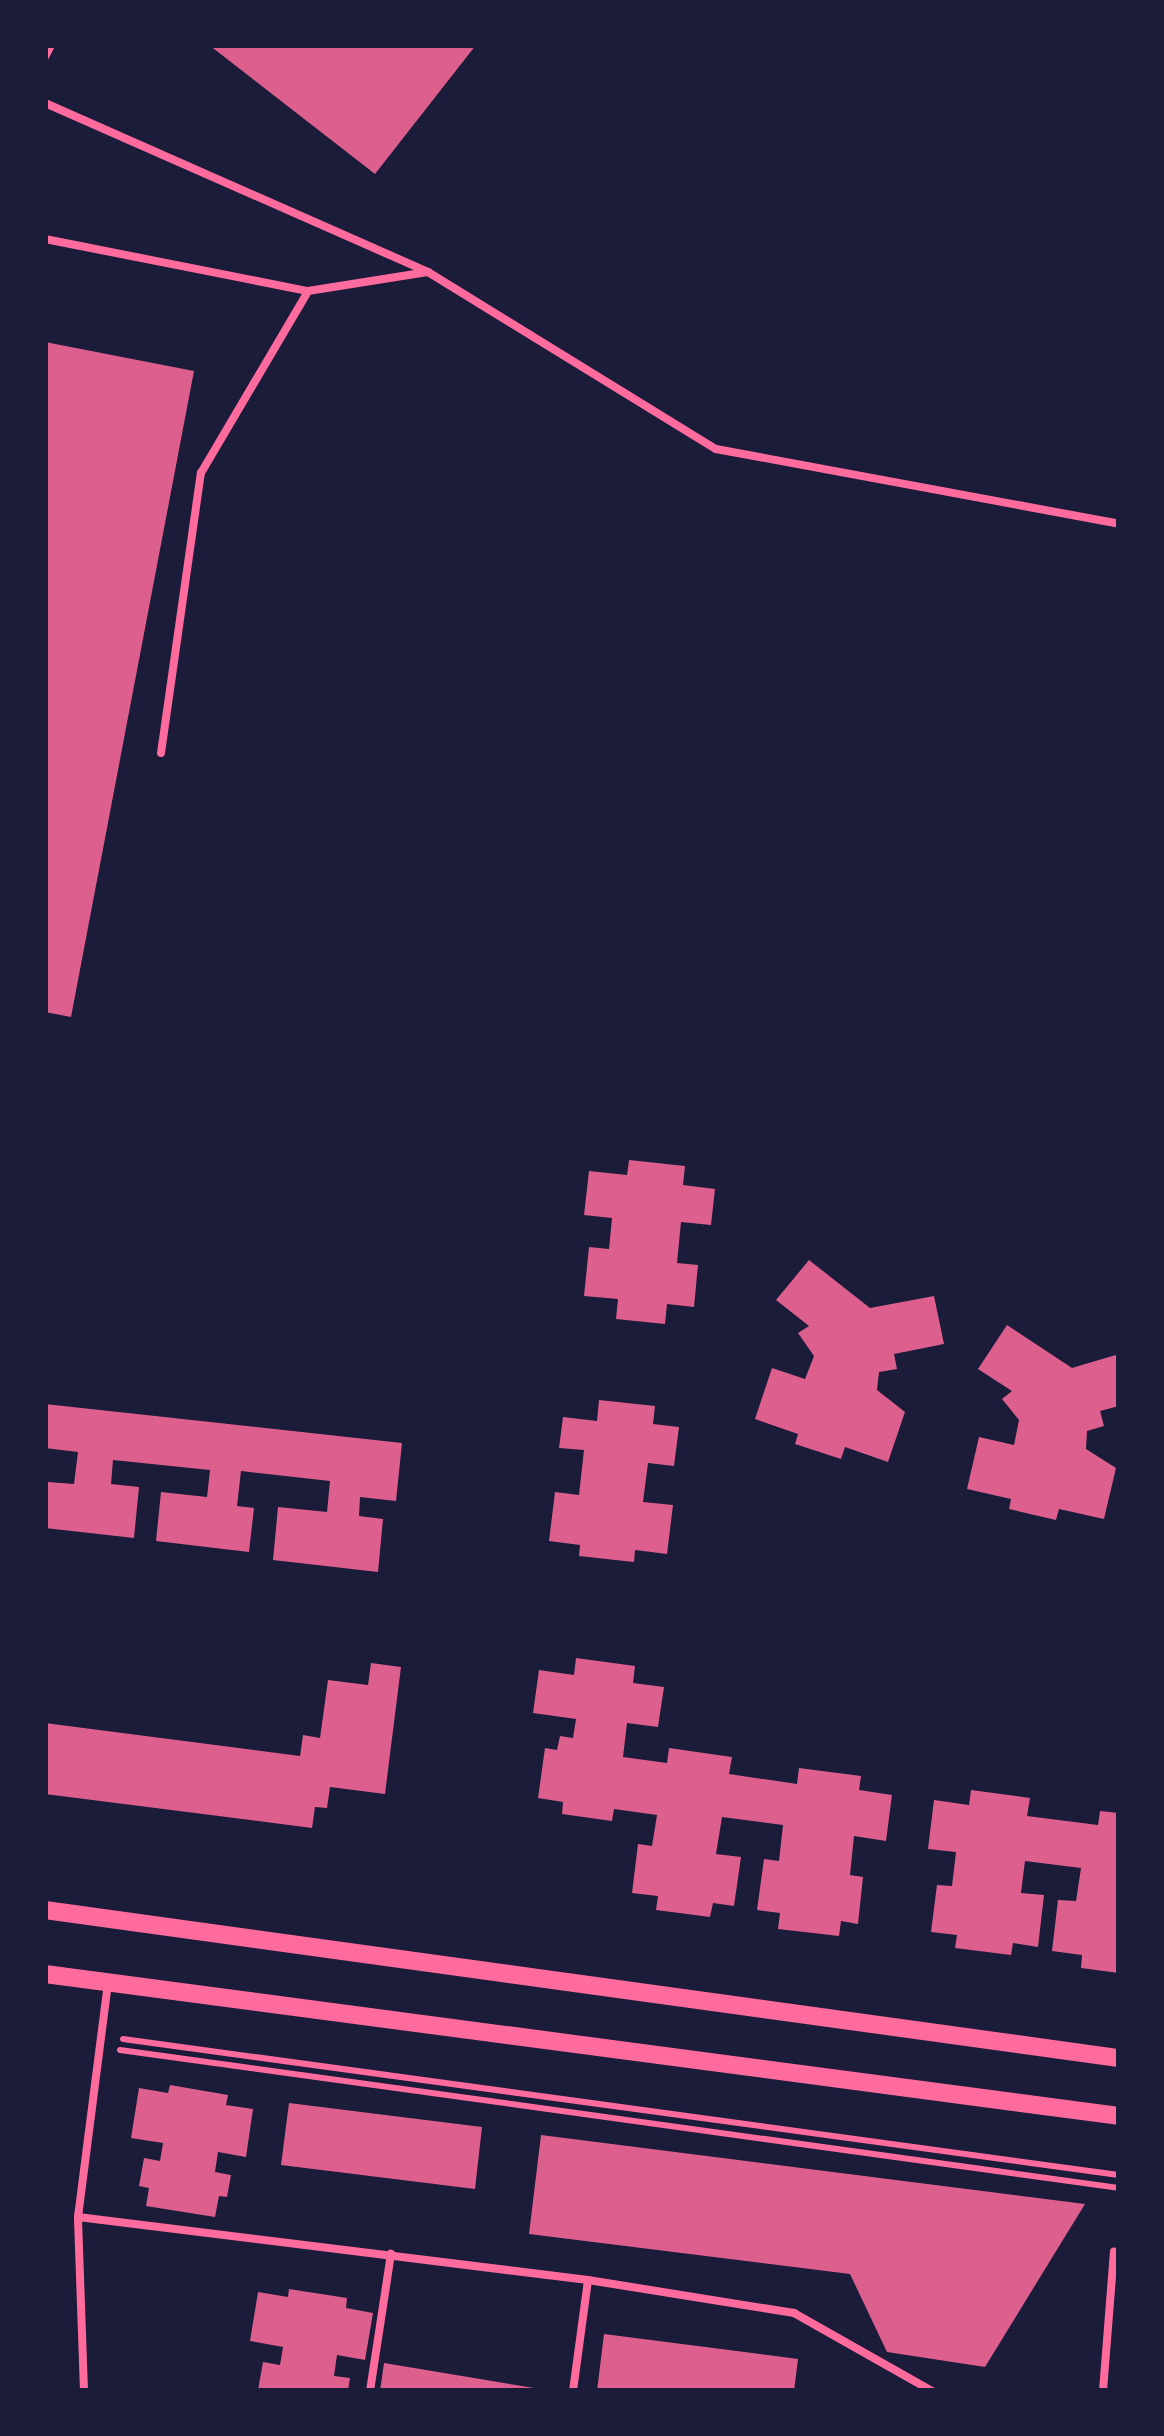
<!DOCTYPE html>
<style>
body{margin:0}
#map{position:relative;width:1164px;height:2436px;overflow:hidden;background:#1b1b3a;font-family:"Alegreya Sans",sans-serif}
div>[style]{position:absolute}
.building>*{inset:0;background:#dd5f8e}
.path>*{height:6px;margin:-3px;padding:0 3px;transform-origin:3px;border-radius:3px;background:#ff6b9d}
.service>*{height:8px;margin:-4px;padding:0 4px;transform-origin:4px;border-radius:4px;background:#ff6b9d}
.tertiary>*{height:18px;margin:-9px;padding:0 9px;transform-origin:9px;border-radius:9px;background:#ff6b9d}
span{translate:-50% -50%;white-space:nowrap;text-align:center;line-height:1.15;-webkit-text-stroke:8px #1b1b3a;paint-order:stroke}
.frame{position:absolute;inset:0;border:48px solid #1b1b3a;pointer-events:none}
</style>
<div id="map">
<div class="building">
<div style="clip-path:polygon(209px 45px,476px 45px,375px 174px)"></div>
<div style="clip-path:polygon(45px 342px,194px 371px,71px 1017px,45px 1012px)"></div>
<div style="clip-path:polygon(629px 1160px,685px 1166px,683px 1185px,715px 1189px,711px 1225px,681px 1222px,677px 1263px,698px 1265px,694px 1307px,667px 1304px,665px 1324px,616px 1319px,618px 1299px,584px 1296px,589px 1247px,609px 1249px,612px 1218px,584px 1215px,589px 1171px,627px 1175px)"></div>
<div style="clip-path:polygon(809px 1260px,870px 1308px,934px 1296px,944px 1344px,894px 1354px,897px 1369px,879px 1372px,877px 1390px,905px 1412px,888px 1462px,845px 1447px,841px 1459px,795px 1444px,798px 1434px,755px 1419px,772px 1368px,805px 1379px,814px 1356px,798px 1333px,809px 1326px,776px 1300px)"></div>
<div style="clip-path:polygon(1007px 1325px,1072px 1368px,1119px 1354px,1119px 1406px,1100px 1411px,1104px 1426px,1087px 1431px,1086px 1449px,1116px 1468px,1104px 1519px,1059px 1509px,1056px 1520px,1009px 1509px,1011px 1499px,967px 1489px,979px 1437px,1014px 1445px,1019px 1420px,1002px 1399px,1012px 1391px,978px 1369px)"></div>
<div style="clip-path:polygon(599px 1400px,655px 1406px,653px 1424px,679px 1427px,674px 1466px,648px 1463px,643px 1502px,673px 1505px,667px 1554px,635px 1550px,634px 1562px,579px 1556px,580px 1545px,549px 1541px,555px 1492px,579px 1495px,584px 1450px,559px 1448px,563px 1417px,597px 1421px)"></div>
<div style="clip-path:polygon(45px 1404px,402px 1443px,396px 1501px,360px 1497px,359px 1516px,383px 1519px,378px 1572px,273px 1560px,278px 1507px,327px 1512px,330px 1481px,241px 1471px,237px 1506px,254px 1508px,249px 1552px,156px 1541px,161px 1492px,207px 1497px,210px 1470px,113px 1460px,111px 1484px,139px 1487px,134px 1538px,45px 1528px,48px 1482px,74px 1484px,78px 1452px,45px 1448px)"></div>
<div style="clip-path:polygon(576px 1658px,635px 1666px,633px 1683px,664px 1687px,658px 1727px,627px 1723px,623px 1757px,667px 1763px,669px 1748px,732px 1757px,729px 1774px,797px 1784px,799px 1768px,861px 1776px,859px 1790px,892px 1795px,886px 1841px,854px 1836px,850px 1875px,863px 1877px,858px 1924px,841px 1921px,839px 1936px,778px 1929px,780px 1913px,757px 1910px,764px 1859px,779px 1861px,783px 1825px,722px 1817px,716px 1854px,741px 1857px,734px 1906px,713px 1903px,710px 1917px,656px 1910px,658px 1896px,632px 1893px,638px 1844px,652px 1846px,657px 1815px,614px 1809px,612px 1821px,562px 1814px,563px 1802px,538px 1798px,545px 1748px,557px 1750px,560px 1736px,573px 1738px,576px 1719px,533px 1713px,539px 1670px,574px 1675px)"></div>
<div style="clip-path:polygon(371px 1663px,401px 1667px,385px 1794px,330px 1787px,327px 1808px,315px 1807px,312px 1828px,45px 1794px,45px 1723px,300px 1756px,303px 1735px,320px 1738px,328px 1680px,368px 1685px)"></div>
<div style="clip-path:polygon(971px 1790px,1030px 1798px,1027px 1816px,1098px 1825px,1100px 1811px,1119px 1813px,1119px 1973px,1081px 1968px,1082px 1955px,1052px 1951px,1058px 1900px,1076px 1901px,1081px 1868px,1025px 1861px,1021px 1893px,1044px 1895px,1038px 1947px,1013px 1943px,1011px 1955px,955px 1948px,957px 1935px,931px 1932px,937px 1885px,952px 1886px,956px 1852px,928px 1849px,934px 1800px,969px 1805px)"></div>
<div style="clip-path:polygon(170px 2085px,228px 2095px,226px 2105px,253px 2109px,246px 2157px,218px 2152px,215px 2172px,231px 2175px,227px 2197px,219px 2196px,215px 2217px,146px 2206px,149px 2188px,139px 2186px,144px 2158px,160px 2161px,163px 2143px,131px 2138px,139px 2088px,168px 2093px)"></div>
<div style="clip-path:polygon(289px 2103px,482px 2127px,475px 2189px,281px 2165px)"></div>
<div style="clip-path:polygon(541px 2135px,1085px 2204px,985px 2367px,887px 2352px,850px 2274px,529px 2234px)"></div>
<div style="clip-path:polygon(289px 2289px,347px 2298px,346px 2308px,373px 2313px,365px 2360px,337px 2355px,334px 2376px,350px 2378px,348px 2391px,258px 2390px,263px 2362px,280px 2365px,283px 2347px,250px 2341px,258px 2292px,288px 2297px)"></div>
<div style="clip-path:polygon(604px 2334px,798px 2359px,794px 2391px,597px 2391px)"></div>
<div style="clip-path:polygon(384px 2363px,540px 2389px,540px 2391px,380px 2391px)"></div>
</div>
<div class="path">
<div style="left:123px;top:2039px;width:1005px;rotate:7.78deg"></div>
<div style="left:120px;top:2050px;width:1008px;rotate:7.86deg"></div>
</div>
<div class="service">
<div style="left:45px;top:57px;width:13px;rotate:-63deg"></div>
<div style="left:45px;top:103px;width:419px;rotate:23.8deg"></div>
<div style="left:428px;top:272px;width:338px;rotate:31.6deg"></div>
<div style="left:716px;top:449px;width:410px;rotate:10.5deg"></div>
<div style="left:45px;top:239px;width:268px;rotate:11.2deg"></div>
<div style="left:308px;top:291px;width:121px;rotate:-9deg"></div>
<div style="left:161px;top:753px;width:283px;rotate:-81.9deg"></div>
<div style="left:201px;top:473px;width:211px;rotate:-59.5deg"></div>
<div style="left:78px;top:2217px;width:514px;rotate:7.04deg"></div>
<div style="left:588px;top:2280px;width:209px;rotate:9.1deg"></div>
<div style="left:794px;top:2313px;width:159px;rotate:29.5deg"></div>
<div style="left:84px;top:2391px;width:174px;rotate:-92deg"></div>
<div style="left:78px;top:2217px;width:236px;rotate:-82.7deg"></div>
<div style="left:370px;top:2391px;width:139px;rotate:-81.3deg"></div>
<div style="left:573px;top:2391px;width:112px;rotate:-82.3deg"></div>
<div style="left:1103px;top:2391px;width:140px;rotate:-85.5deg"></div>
</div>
<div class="tertiary">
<div style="left:45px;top:1910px;width:1084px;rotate:7.85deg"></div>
<div style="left:45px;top:1974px;width:1083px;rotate:7.53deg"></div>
</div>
<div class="frame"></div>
</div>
